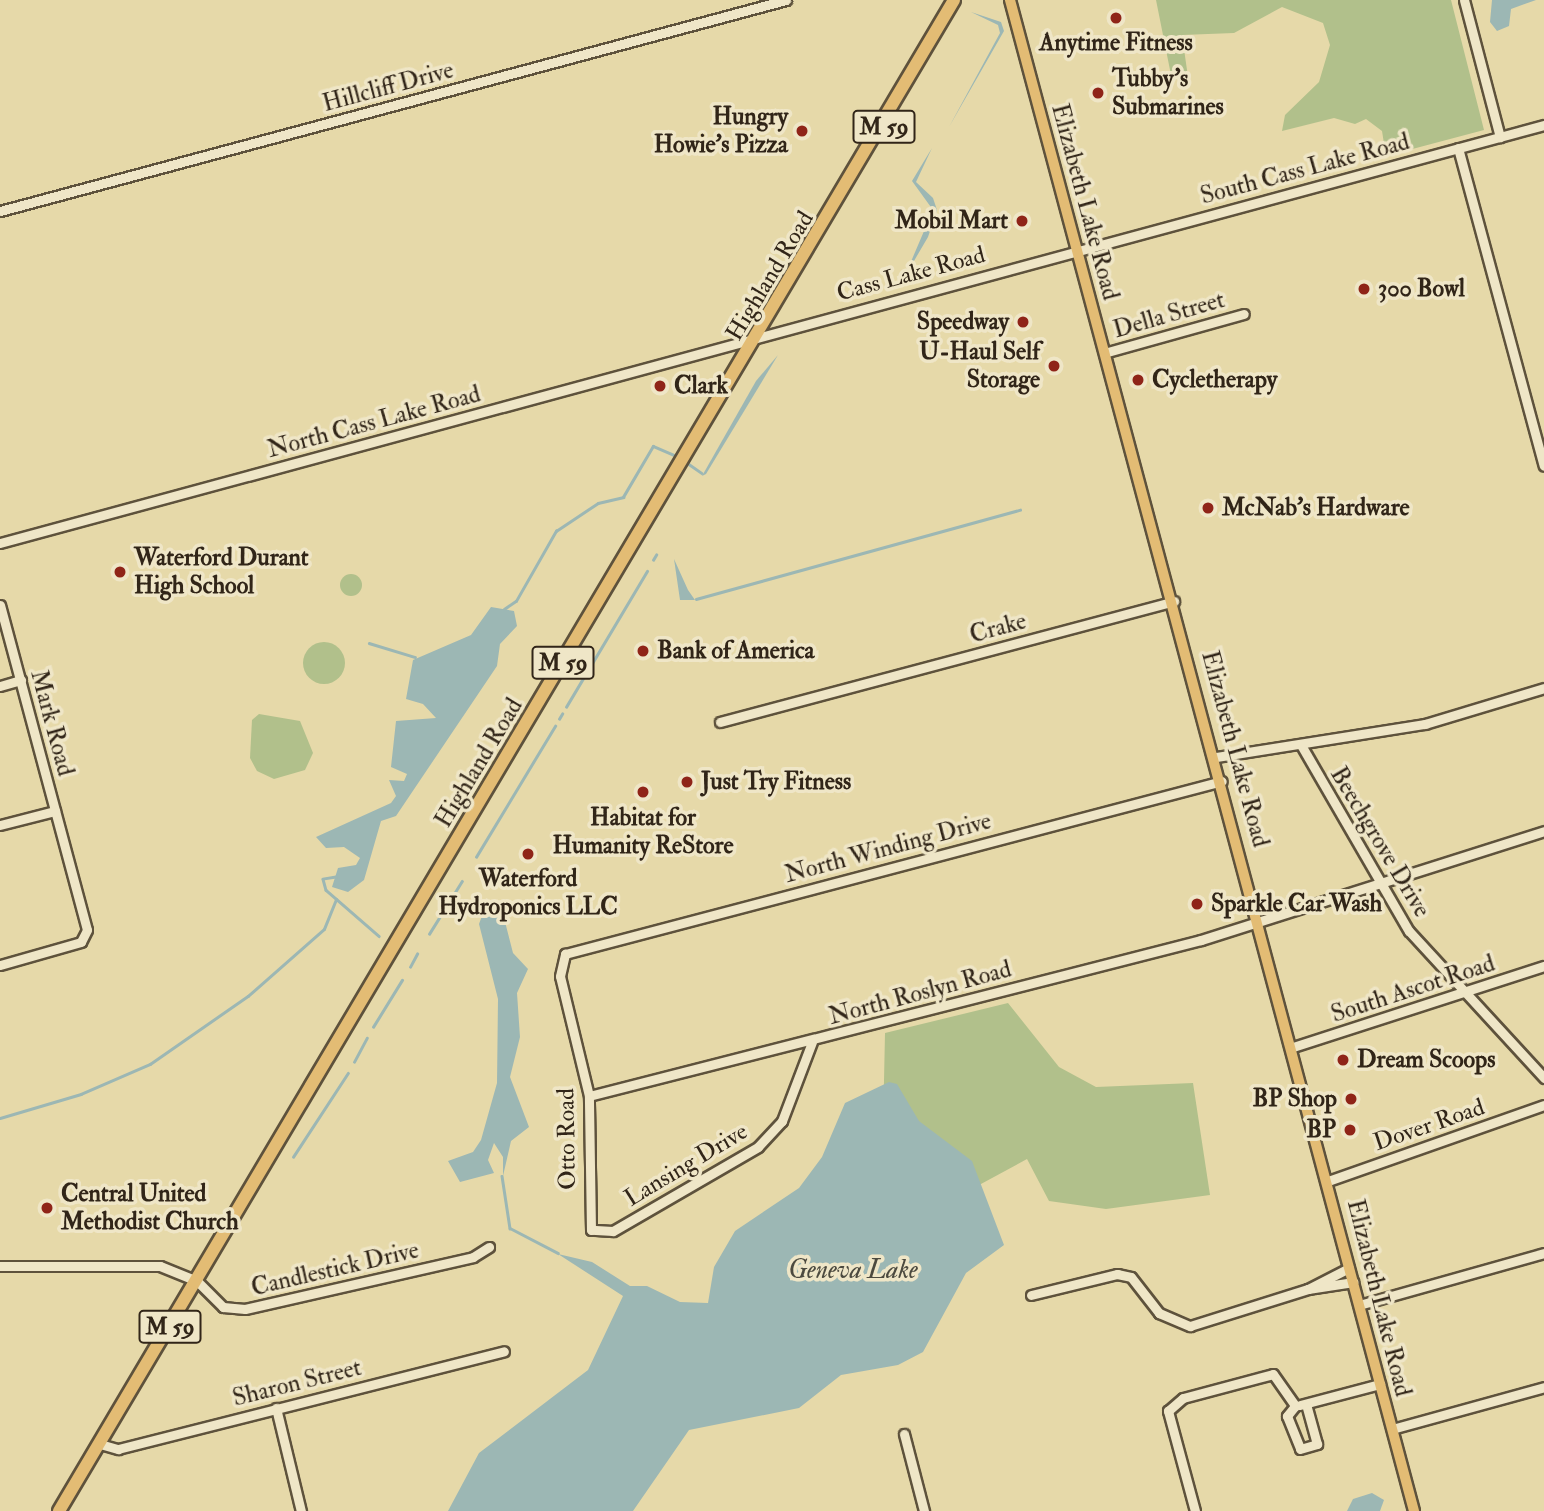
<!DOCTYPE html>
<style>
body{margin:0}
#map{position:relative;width:1544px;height:1511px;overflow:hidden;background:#e6d9a9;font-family:"IM FELL Double Pica",serif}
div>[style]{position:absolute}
.green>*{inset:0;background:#b1c08b}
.round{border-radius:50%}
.water>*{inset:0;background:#9cb7b4}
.stream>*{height:2.5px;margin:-1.25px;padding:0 1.25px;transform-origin:1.25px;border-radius:1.25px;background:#9cb7b4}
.roads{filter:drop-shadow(2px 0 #5e523c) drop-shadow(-2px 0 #5e523c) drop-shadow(0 2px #5e523c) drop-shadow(0 -2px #5e523c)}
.minor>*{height:9px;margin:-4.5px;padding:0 4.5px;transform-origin:4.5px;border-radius:4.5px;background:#efe6c7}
.major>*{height:10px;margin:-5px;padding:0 5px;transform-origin:5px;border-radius:5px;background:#e3bc74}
.highway>*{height:12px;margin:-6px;padding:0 6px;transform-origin:6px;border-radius:6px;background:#e3bc74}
.dots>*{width:19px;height:19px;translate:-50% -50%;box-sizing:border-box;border:4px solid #efe6c7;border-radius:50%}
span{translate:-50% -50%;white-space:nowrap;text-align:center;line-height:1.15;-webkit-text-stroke:7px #efe6c7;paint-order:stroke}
.shield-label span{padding:2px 5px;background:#efe6c7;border:2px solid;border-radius:5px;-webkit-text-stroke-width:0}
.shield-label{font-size:23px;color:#312518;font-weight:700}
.poi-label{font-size:24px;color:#312518;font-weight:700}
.left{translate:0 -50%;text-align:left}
.right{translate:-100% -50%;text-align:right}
.street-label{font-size:24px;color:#312518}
.water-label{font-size:26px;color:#4c4a3f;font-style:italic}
</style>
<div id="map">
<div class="green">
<div style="clip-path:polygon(1156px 0,1451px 0,1484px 130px,1386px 156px,1382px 131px,1366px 119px,1355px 124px,1334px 118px,1282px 131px,1285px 115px,1319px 82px,1330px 45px,1323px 23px,1282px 7px,1234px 33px,1182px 35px,1188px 77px,1172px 80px)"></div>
<div class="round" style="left:340px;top:574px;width:22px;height:22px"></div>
<div class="round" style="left:303px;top:642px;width:42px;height:42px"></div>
<div style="clip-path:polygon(259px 714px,300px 721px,313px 753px,305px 770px,274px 779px,257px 771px,250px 758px,252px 720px)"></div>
<div style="clip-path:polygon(1008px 1003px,1059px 1067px,1096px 1087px,1193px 1083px,1210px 1195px,1106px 1209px,1049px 1201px,1027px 1159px,968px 1191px,883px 1128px,885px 1033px)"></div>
</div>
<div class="water">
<div style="clip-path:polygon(1492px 0,1536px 0,1511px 9px,1509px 26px,1497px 31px,1490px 22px)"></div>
<div style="clip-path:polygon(971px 12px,1001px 22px,1004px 31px,949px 127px,1000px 33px,998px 25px)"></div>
<div style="clip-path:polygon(932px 148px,916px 182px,933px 198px,937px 210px,928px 237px,904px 278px,933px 210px,912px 181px)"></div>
<div style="clip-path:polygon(778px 355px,706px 474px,702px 476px,756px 381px)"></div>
<div style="clip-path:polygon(674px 559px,688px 590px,695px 600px,680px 600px)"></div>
<div style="clip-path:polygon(491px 607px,514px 611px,517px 626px,500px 644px,497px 666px,396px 816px,381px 821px,364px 880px,348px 892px,332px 887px,338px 868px,356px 865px,360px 858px,344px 847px,326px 848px,316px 837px,391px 803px,396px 796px,389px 780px,404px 781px,407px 774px,391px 767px,396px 721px,436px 718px,423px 704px,406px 699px,413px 660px,471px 635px)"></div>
<div style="clip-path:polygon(502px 910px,513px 953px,528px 969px,517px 993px,520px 1037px,510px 1077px,529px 1127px,511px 1141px,503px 1176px,503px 1157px,494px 1143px,488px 1160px,494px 1173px,460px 1182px,448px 1161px,473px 1152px,481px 1140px,497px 1083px,498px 999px,479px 924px,483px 913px)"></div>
<div style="clip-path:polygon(889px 1082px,897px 1084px,919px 1121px,972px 1161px,1004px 1245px,966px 1273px,923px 1352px,898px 1365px,841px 1375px,799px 1408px,689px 1430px,633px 1511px,448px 1511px,479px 1453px,588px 1370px,623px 1296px,558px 1254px,592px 1262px,630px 1286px,647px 1286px,680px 1302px,708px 1303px,714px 1267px,735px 1231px,799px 1188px,822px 1157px,845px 1103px)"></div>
<div style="clip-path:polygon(1372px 1493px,1384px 1500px,1380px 1511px,1347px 1511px,1353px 1499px)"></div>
</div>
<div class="stream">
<div style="left:686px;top:462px;width:19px;rotate:35deg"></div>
<div style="left:653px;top:560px;width:6px;rotate:-59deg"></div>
<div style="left:696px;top:599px;width:336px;rotate:-15.4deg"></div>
<div style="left:504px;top:609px;width:14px;rotate:-34deg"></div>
<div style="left:516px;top:601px;width:81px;rotate:-60.3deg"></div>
<div style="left:556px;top:531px;width:50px;rotate:-33.7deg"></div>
<div style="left:598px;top:503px;width:26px;rotate:-13deg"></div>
<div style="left:623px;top:497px;width:59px;rotate:-59.5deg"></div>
<div style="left:653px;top:446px;width:26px;rotate:23deg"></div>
<div style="left:369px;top:643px;width:48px;rotate:16.9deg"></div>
<div style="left:566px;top:707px;width:158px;rotate:-59.2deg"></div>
<div style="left:559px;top:719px;width:6px;rotate:-59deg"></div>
<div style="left:476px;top:857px;width:153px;rotate:-58.9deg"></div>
<div style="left:336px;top:877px;width:13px;rotate:171deg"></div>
<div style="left:323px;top:879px;width:11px;rotate:75deg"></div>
<div style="left:326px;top:890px;width:70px;rotate:41deg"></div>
<div style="left:474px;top:898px;width:21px;rotate:37deg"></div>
<div style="left:429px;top:934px;width:62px;rotate:-58.1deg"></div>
<div style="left:410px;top:967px;width:15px;rotate:-62deg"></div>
<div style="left:373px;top:1027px;width:55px;rotate:-58.3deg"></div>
<div style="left:354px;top:1062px;width:27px;rotate:-62deg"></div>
<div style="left:0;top:1118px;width:84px;rotate:-16.5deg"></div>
<div style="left:81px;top:1094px;width:75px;rotate:-23.5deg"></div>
<div style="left:150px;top:1064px;width:119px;rotate:-34.8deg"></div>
<div style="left:248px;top:996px;width:101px;rotate:-41.4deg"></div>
<div style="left:324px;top:929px;width:32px;rotate:-68deg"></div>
<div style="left:293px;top:1157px;width:100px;rotate:-56.8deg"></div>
<div style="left:502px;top:1176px;width:53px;rotate:81.3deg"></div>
<div style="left:510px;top:1228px;width:54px;rotate:27.5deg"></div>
</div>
<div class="roads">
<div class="minor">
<div style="left:1464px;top:0;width:142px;rotate:75.3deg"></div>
<div style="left:1458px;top:148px;width:329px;rotate:74.9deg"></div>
<div style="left:0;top:211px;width:814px;rotate:-15.03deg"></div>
<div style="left:1104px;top:353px;width:145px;rotate:-15.6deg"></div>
<div style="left:0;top:543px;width:1600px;rotate:-15.15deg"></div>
<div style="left:0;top:605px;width:336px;rotate:75deg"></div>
<div style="left:87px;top:930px;width:13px;rotate:117deg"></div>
<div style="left:81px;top:942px;width:84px;rotate:164.1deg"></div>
<div style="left:0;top:686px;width:22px;rotate:-16deg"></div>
<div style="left:720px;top:722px;width:470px;rotate:-14.9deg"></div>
<div style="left:1301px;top:745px;width:215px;rotate:59.9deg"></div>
<div style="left:1409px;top:931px;width:200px;rotate:47.4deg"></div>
<div style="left:1216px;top:757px;width:212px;rotate:-9deg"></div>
<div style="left:1425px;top:724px;width:124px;rotate:-16.8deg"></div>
<div style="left:0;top:825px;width:57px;rotate:-14.3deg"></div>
<div style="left:812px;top:1042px;width:85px;rotate:110.8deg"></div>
<div style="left:782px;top:1121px;width:35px;rotate:133deg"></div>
<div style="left:758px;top:1147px;width:168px;rotate:149.9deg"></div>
<div style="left:613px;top:1231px;width:22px;rotate:-177deg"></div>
<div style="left:591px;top:1230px;width:134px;rotate:-90.9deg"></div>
<div style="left:589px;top:1096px;width:123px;rotate:-103.6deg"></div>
<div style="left:560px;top:976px;width:23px;rotate:-77deg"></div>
<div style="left:565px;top:954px;width:679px;rotate:-14.75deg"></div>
<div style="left:1293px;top:1047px;width:264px;rotate:-17.9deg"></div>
<div style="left:589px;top:1096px;width:632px;rotate:-14.3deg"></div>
<div style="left:1201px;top:940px;width:360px;rotate:-17.6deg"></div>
<div style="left:1328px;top:1181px;width:229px;rotate:-19.4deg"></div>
<div style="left:0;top:1266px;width:160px"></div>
<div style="left:160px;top:1266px;width:40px;rotate:22deg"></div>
<div style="left:197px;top:1281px;width:37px;rotate:45deg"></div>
<div style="left:223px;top:1307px;width:22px;rotate:5deg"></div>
<div style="left:245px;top:1309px;width:234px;rotate:-12.8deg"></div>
<div style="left:473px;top:1257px;width:19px;rotate:-32deg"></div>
<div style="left:1308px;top:1289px;width:46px;rotate:-8.8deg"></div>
<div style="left:1031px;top:1295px;width:89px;rotate:-13.7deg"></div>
<div style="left:1117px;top:1274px;width:14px;rotate:12deg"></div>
<div style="left:1131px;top:1277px;width:46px;rotate:52.1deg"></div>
<div style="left:1159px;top:1313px;width:34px;rotate:23deg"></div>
<div style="left:1190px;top:1326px;width:124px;rotate:-17.4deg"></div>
<div style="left:1308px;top:1289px;width:46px;rotate:-27.1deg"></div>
<div style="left:1359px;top:1305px;width:192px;rotate:-15.7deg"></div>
<div style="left:1300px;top:1405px;width:83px;rotate:-14.7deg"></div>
<div style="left:276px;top:1408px;width:106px;rotate:76.4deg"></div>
<div style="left:1392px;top:1429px;width:158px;rotate:-15.4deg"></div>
<div style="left:904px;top:1434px;width:80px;rotate:75.4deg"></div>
<div style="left:100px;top:1444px;width:19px;rotate:16deg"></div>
<div style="left:118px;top:1449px;width:398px;rotate:-14.2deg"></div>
<div style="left:1195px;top:1511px;width:104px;rotate:-105.1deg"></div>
<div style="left:1168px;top:1411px;width:20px;rotate:-41deg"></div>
<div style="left:1183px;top:1398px;width:93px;rotate:-14.9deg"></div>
<div style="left:1273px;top:1374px;width:39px;rotate:55deg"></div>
<div style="left:1295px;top:1406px;width:13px;rotate:129deg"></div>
<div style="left:1287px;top:1416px;width:35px;rotate:68deg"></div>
<div style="left:1300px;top:1449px;width:18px;rotate:-16deg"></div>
<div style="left:1317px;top:1444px;width:41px;rotate:-105.4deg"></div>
</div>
<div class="major">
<div style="left:1010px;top:0;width:1564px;rotate:75.03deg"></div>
</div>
<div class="highway">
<div style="left:59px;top:1511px;width:1756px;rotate:-59.36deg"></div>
</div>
</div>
<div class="dots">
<div style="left:1116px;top:18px;background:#8f2418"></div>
<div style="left:1098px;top:93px;background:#8f2418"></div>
<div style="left:802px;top:131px;background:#8f2418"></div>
<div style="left:1022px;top:221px;background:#8f2418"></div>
<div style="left:1364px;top:289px;background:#8f2418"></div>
<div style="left:1023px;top:322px;background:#8f2418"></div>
<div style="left:1054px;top:366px;background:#8f2418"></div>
<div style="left:1138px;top:380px;background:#8f2418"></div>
<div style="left:660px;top:386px;background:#8f2418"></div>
<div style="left:1208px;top:508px;background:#8f2418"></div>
<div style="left:120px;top:572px;background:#8f2418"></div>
<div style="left:643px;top:651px;background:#8f2418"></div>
<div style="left:687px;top:782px;background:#8f2418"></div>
<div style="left:643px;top:792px;background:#8f2418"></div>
<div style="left:528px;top:854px;background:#8f2418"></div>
<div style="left:1197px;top:904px;background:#8f2418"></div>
<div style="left:1343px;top:1060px;background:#8f2418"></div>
<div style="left:1351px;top:1099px;background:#8f2418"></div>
<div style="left:1350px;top:1130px;background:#8f2418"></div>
<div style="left:47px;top:1208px;background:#8f2418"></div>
</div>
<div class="shield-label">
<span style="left:884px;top:127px">M 59</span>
<span style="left:563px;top:663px">M 59</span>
<span style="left:170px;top:1327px">M 59</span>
</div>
<div class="poi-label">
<span style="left:1116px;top:43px">Anytime Fitness</span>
<span class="left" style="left:1112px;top:93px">Tubby's<br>Submarines</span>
<span class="right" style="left:788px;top:131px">Hungry<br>Howie's Pizza</span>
<span class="right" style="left:1008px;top:221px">Mobil Mart</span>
<span class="left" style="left:1378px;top:289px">300 Bowl</span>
<span class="right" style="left:1009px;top:322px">Speedway</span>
<span class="right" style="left:1040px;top:366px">U-Haul Self<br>Storage</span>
<span class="left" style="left:1152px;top:380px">Cycletherapy</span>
<span class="left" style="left:674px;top:386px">Clark</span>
<span class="left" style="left:1222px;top:508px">McNab's Hardware</span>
<span class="left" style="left:134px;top:572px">Waterford Durant<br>High School</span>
<span class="left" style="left:657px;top:651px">Bank of America</span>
<span class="left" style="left:701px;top:782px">Just Try Fitness</span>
<span style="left:643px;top:832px">Habitat for<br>Humanity ReStore</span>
<span style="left:528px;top:893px">Waterford<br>Hydroponics LLC</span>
<span class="left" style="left:1211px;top:904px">Sparkle Car Wash</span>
<span class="left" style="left:1357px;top:1060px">Dream Scoops</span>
<span class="right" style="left:1337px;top:1099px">BP Shop</span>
<span class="right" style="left:1336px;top:1130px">BP</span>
<span class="left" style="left:61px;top:1208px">Central United<br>Methodist Church</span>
</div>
<div class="street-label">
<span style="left:388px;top:87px;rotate:-15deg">Hillcliff Drive</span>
<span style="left:1305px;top:169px;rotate:-15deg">South Cass Lake Road</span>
<span style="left:1085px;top:202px;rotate:75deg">Elizabeth Lake Road</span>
<span style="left:911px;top:274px;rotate:-15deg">Cass Lake Road</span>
<span style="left:770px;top:276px;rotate:-59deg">Highland Road</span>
<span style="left:1169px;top:315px;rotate:-16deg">Della Street</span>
<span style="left:374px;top:422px;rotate:-15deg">North Cass Lake Road</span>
<span style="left:998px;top:628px;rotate:-15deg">Crake</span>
<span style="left:52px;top:723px;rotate:75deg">Mark Road</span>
<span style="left:1235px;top:749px;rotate:75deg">Elizabeth Lake Road</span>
<span style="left:479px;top:763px;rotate:-59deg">Highland Road</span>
<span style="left:1380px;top:842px;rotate:59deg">Beechgrove Drive</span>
<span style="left:888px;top:848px;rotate:-15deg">North Winding Drive</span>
<span style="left:1413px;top:989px;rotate:-18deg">South Ascot Road</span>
<span style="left:920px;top:993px;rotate:-15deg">North Roslyn Road</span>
<span style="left:1429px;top:1125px;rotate:-19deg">Dover Road</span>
<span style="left:567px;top:1139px;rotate:-91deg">Otto Road</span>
<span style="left:686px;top:1165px;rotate:-31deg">Lansing Drive</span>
<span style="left:335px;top:1269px;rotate:-13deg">Candlestick Drive</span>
<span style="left:1379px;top:1298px;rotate:76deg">Elizabeth Lake Road</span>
<span style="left:297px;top:1383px;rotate:-14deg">Sharon Street</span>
</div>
<div class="water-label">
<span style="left:853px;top:1271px">Geneva Lake</span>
</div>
</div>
